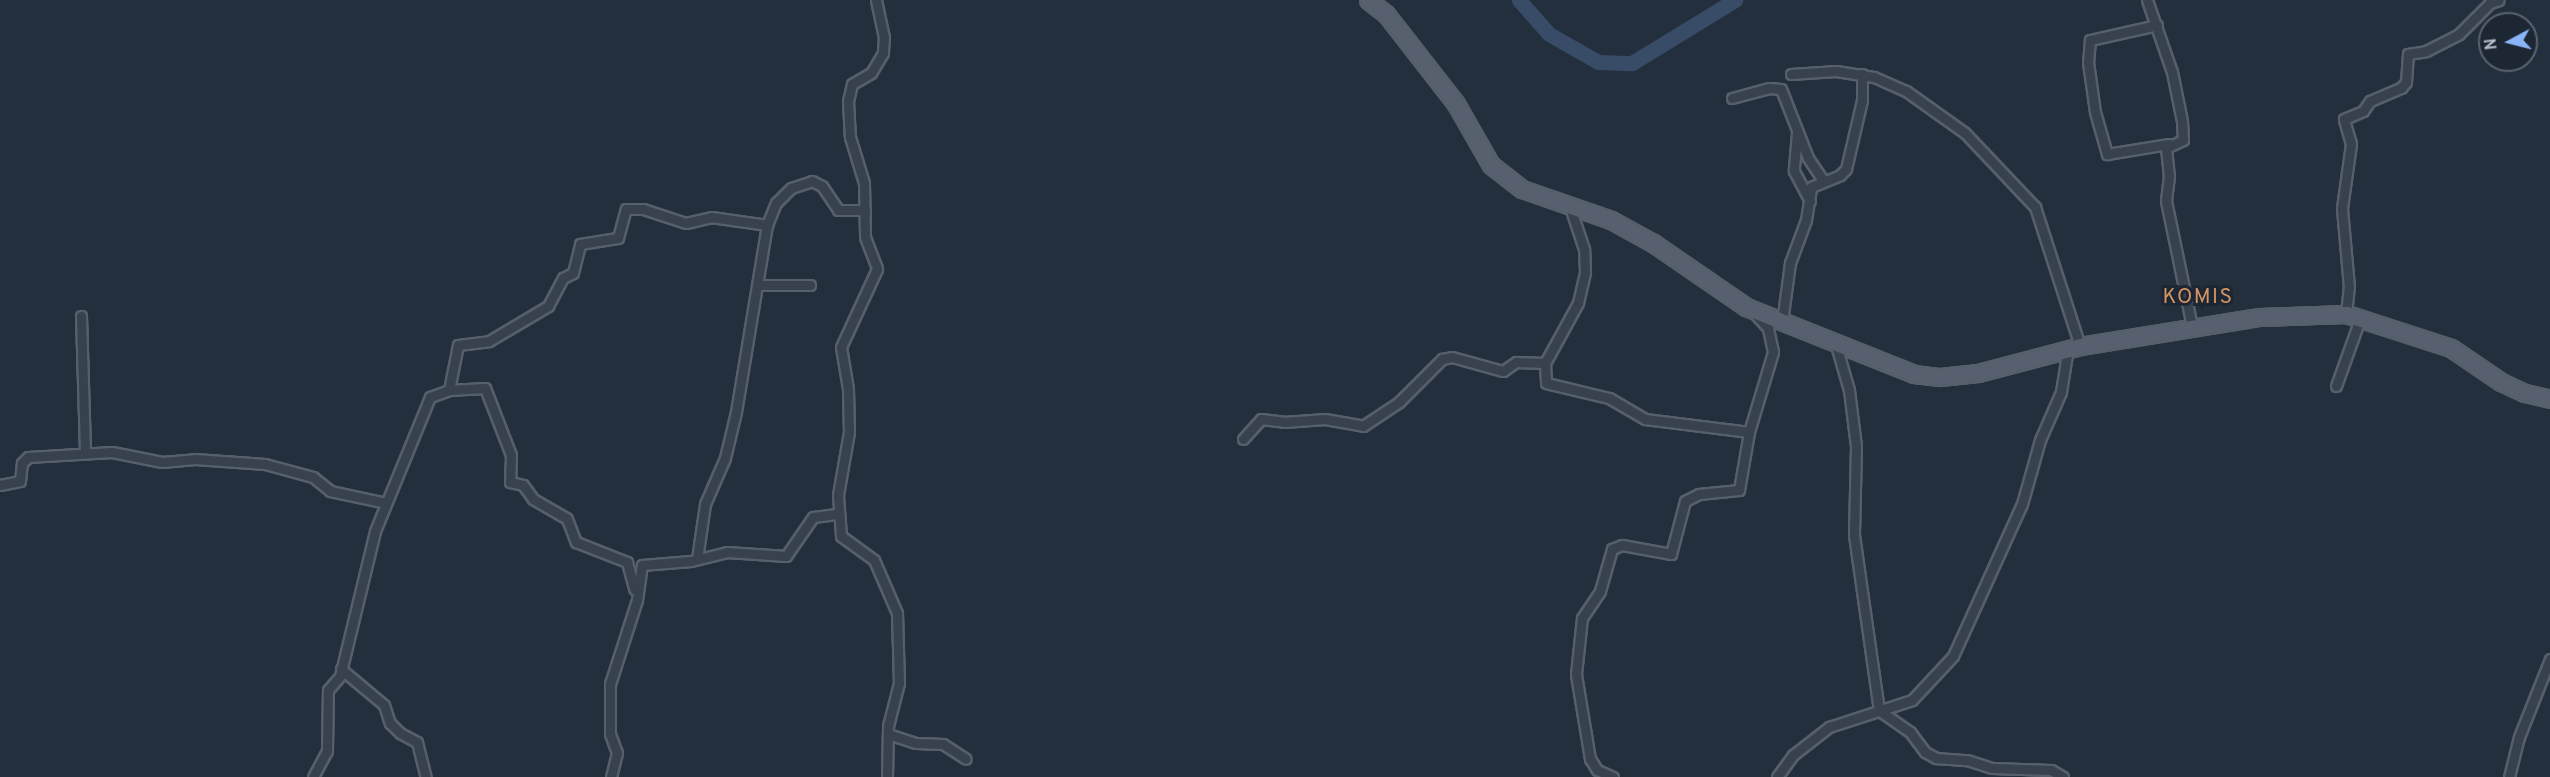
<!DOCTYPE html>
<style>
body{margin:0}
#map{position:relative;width:2550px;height:777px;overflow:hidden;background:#242f3e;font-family:Overpass,sans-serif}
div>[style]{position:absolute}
.river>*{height:15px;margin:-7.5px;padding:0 7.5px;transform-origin:7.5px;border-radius:7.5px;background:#394c67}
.roads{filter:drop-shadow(2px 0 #565f6c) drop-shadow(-2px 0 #565f6c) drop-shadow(0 2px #565f6c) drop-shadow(0 -2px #565f6c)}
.street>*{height:9px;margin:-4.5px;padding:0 4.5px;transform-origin:4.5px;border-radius:4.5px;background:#38414e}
.primary>*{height:15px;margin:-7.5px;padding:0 7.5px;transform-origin:7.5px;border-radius:7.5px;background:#56606e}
span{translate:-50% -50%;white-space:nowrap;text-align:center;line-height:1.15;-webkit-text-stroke:6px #1d2633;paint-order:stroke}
.quarter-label{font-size:21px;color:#d59563;letter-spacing:1.5px}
.north{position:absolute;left:2478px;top:12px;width:60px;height:60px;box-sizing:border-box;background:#1d2633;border:2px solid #59626f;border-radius:50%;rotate:263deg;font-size:16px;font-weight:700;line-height:24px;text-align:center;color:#b4bcc9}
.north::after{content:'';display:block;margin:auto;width:21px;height:27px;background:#8ab4f8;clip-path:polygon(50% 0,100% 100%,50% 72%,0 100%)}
</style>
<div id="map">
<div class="river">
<div style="left:1519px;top:0;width:45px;rotate:48.6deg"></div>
<div style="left:1549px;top:34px;width:56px;rotate:29.7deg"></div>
<div style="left:1598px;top:62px;width:34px;rotate:2deg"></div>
<div style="left:1632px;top:63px;width:121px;rotate:-31.5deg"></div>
</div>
<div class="roads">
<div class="street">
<div style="left:876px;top:0;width:38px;rotate:78deg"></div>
<div style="left:884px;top:37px;width:16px;rotate:94deg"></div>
<div style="left:883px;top:53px;width:23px;rotate:121deg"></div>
<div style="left:871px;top:73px;width:22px;rotate:150deg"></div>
<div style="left:852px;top:84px;width:17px;rotate:103deg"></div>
<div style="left:848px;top:101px;width:36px;rotate:87deg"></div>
<div style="left:850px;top:137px;width:48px;rotate:73.1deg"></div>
<div style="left:864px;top:183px;width:54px;rotate:88.9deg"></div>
<div style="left:865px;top:237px;width:34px;rotate:69deg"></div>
<div style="left:877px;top:269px;width:86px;rotate:114.8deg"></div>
<div style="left:841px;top:347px;width:43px;rotate:80.5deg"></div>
<div style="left:848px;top:389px;width:43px;rotate:88.7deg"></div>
<div style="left:849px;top:432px;width:64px;rotate:99.9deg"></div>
<div style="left:838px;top:495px;width:41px;rotate:85.8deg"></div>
<div style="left:841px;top:536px;width:41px;rotate:36deg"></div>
<div style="left:874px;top:560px;width:58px;rotate:66.5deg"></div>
<div style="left:897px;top:613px;width:70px;rotate:88.4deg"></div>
<div style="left:899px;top:683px;width:44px;rotate:104.3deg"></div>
<div style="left:888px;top:726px;width:51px;rotate:91.1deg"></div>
<div style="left:2147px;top:0;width:76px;rotate:70.9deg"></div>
<div style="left:2172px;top:72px;width:50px;rotate:78.5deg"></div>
<div style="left:2182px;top:121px;width:19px;rotate:87deg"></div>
<div style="left:2183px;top:140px;width:19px;rotate:155deg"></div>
<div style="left:2166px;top:148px;width:28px;rotate:84deg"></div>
<div style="left:2169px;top:176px;width:25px;rotate:97deg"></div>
<div style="left:2166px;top:201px;width:129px;rotate:78.3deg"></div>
<div style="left:2157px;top:25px;width:69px;rotate:167.4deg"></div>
<div style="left:2090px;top:40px;width:22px;rotate:95deg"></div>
<div style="left:2088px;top:62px;width:50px;rotate:82deg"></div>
<div style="left:2095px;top:112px;width:44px;rotate:74.1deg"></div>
<div style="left:2107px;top:154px;width:63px;rotate:-9.2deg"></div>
<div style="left:1791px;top:74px;width:45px;rotate:-3.8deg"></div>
<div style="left:1836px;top:71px;width:38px;rotate:9deg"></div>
<div style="left:1874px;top:77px;width:35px;rotate:24deg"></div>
<div style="left:1906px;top:91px;width:72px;rotate:35.4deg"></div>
<div style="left:1965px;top:133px;width:102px;rotate:46.6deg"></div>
<div style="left:2035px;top:207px;width:146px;rotate:72.1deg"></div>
<div style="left:1732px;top:98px;width:38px;rotate:-15deg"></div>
<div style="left:1769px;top:88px;width:12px;rotate:5deg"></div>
<div style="left:1781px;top:89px;width:74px;rotate:68.6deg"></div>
<div style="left:1808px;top:158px;width:27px;rotate:56deg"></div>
<div style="left:1797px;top:133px;width:38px;rotate:95deg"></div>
<div style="left:1794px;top:171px;width:34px;rotate:62deg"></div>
<div style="left:758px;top:285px;width:52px"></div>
<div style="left:2346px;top:314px;width:27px;rotate:-84deg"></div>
<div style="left:2349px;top:287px;width:79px;rotate:-95.1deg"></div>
<div style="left:2342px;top:208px;width:65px;rotate:-82deg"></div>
<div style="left:2351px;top:144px;width:26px;rotate:-106deg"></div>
<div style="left:2344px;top:119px;width:21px;rotate:-23deg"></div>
<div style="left:2363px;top:111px;width:12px;rotate:-55deg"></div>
<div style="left:2370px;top:101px;width:34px;rotate:-23deg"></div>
<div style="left:2401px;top:88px;width:8px;rotate:-50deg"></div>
<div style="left:2406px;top:82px;width:28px;rotate:-86deg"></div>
<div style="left:2408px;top:54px;width:18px;rotate:-9deg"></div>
<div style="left:2426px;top:51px;width:37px;rotate:-27deg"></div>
<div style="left:2459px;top:34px;width:44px;rotate:-45deg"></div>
<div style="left:2490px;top:3px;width:9px;rotate:-18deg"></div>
<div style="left:81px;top:316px;width:136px;rotate:88.3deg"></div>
<div style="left:1782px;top:322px;width:60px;rotate:-82.3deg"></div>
<div style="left:1790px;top:263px;width:46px;rotate:-69.6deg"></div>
<div style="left:1806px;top:220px;width:33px;rotate:-81deg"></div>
<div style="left:1811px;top:187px;width:31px;rotate:-22deg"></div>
<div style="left:1840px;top:175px;width:8px;rotate:-45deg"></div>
<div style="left:1846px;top:169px;width:71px;rotate:-76.9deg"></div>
<div style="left:1862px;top:100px;width:26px;rotate:-90deg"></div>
<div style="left:1836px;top:345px;width:47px;rotate:73.9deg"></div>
<div style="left:1849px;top:390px;width:56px;rotate:82.9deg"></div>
<div style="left:1856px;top:446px;width:89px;rotate:91.3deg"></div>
<div style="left:1854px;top:535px;width:178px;rotate:81.9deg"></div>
<div style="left:1545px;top:363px;width:20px;rotate:87deg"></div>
<div style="left:1546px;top:383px;width:65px;rotate:13.4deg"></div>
<div style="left:1609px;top:398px;width:42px;rotate:30.3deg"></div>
<div style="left:1645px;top:419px;width:105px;rotate:7.1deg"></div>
<div style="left:2336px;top:386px;width:74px;rotate:-70.3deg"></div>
<div style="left:449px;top:390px;width:36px;rotate:-3deg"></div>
<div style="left:485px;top:388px;width:72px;rotate:68.8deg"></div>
<div style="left:511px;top:455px;width:27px;rotate:92deg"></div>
<div style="left:510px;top:482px;width:13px;rotate:13deg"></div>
<div style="left:523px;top:485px;width:17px;rotate:54deg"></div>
<div style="left:533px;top:499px;width:39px;rotate:30deg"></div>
<div style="left:567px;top:519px;width:25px;rotate:69deg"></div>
<div style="left:576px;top:542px;width:55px;rotate:21.4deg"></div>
<div style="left:627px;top:562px;width:28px;rotate:75deg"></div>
<div style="left:1243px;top:439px;width:27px;rotate:-48deg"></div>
<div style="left:1261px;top:419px;width:23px;rotate:7deg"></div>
<div style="left:1284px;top:422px;width:41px;rotate:-4.2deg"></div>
<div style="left:1325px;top:419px;width:39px;rotate:10deg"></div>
<div style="left:1363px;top:426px;width:43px;rotate:-33.7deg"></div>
<div style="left:1399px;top:402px;width:61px;rotate:-45deg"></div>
<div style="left:1442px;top:359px;width:10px;rotate:-11deg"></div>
<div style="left:1452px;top:357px;width:53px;rotate:15.4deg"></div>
<div style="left:1503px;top:371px;width:16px;rotate:-35deg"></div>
<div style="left:1516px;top:362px;width:29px;rotate:2deg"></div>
<div style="left:1545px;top:363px;width:68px;rotate:-61.2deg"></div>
<div style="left:1578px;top:303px;width:32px;rotate:-77deg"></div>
<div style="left:1585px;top:272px;width:23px;rotate:-92deg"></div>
<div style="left:1584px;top:249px;width:47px;rotate:-108.4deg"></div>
<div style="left:0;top:485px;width:20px;rotate:-11deg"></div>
<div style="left:20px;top:481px;width:18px;rotate:-84deg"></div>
<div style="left:22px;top:463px;width:8px;rotate:-45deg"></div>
<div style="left:28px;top:457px;width:84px;rotate:-3.4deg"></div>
<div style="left:112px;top:452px;width:51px;rotate:11.3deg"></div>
<div style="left:162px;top:462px;width:33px;rotate:-5deg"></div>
<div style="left:195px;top:459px;width:70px;rotate:4.1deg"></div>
<div style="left:265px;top:464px;width:50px;rotate:15.2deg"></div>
<div style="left:313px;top:477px;width:22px;rotate:39deg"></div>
<div style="left:330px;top:491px;width:57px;rotate:12.1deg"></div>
<div style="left:697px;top:559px;width:56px;rotate:-81.7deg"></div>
<div style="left:705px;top:504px;width:50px;rotate:-66.5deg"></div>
<div style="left:725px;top:458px;width:47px;rotate:-76.6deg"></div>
<div style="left:736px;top:412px;width:190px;rotate:-80.6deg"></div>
<div style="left:767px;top:225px;width:24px;rotate:-68deg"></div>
<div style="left:776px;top:203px;width:21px;rotate:-45deg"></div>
<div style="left:791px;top:188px;width:22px;rotate:-18deg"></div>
<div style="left:812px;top:181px;width:11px;rotate:27deg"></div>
<div style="left:822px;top:186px;width:29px;rotate:56deg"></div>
<div style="left:838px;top:210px;width:27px"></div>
<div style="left:341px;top:669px;width:56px;rotate:39.9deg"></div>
<div style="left:384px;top:705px;width:19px;rotate:72deg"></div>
<div style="left:390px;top:723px;width:14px;rotate:45deg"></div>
<div style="left:400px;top:733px;width:19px;rotate:28deg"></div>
<div style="left:417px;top:742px;width:36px;rotate:76deg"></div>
<div style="left:1880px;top:711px;width:37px;rotate:35deg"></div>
<div style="left:1910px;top:732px;width:25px;rotate:53deg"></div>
<div style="left:1925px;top:752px;width:13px;rotate:29deg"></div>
<div style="left:1936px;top:758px;width:31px;rotate:4deg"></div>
<div style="left:1967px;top:760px;width:26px;rotate:18deg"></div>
<div style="left:1992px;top:768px;width:59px;rotate:1.9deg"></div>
<div style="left:2051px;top:770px;width:14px;rotate:30deg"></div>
<div style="left:888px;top:734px;width:29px;rotate:18deg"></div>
<div style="left:916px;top:743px;width:27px;rotate:2deg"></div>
<div style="left:943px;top:744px;width:27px;rotate:33deg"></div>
<div style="left:313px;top:777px;width:30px;rotate:-62deg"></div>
<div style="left:327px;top:751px;width:61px;rotate:-89.1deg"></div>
<div style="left:328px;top:690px;width:18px;rotate:-49deg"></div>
<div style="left:340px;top:676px;width:149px;rotate:-76.4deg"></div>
<div style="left:375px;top:531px;width:145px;rotate:-67.7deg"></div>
<div style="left:430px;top:397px;width:20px;rotate:-20deg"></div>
<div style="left:449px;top:390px;width:46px;rotate:-78.7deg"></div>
<div style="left:458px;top:345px;width:31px;rotate:-7deg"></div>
<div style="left:489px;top:341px;width:69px;rotate:-30.7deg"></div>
<div style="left:548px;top:306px;width:32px;rotate:-62deg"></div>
<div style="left:563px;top:278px;width:11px;rotate:-27deg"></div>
<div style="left:573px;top:273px;width:30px;rotate:-76deg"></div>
<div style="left:580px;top:244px;width:38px;rotate:-9deg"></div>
<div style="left:618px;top:238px;width:30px;rotate:-75deg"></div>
<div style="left:626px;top:209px;width:17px"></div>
<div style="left:643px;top:209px;width:45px;rotate:18deg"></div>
<div style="left:686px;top:223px;width:26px;rotate:-13deg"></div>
<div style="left:711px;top:217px;width:57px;rotate:8.1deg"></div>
<div style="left:611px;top:777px;width:25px;rotate:-76deg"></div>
<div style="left:617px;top:753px;width:20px;rotate:-110deg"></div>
<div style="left:610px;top:734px;width:50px;rotate:-90deg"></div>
<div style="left:610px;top:684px;width:88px;rotate:-72.2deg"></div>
<div style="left:637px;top:600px;width:35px;rotate:-82deg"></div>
<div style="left:642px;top:565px;width:49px;rotate:-4.7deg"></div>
<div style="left:691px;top:561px;width:37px;rotate:-14deg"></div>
<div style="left:727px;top:552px;width:59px;rotate:3.9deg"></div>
<div style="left:786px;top:556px;width:47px;rotate:-55.3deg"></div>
<div style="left:813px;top:517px;width:26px;rotate:-7deg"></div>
<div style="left:1613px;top:777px;width:17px;rotate:-156deg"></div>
<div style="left:1597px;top:770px;width:13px;rotate:-122deg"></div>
<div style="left:1590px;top:759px;width:86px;rotate:-99.4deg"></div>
<div style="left:1576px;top:674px;width:56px;rotate:-83.9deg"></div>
<div style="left:1582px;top:618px;width:32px;rotate:-56deg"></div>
<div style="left:1600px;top:591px;width:44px;rotate:-74.1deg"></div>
<div style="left:1612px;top:549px;width:11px;rotate:-22deg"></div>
<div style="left:1622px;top:545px;width:50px;rotate:10.4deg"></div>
<div style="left:1671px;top:554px;width:55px;rotate:-75.2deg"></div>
<div style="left:1685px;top:501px;width:16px;rotate:-27deg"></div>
<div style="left:1699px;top:494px;width:40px;rotate:-5.7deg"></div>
<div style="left:1739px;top:490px;width:59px;rotate:-80.2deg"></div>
<div style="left:1749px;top:432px;width:84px;rotate:-73.3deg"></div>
<div style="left:1773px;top:352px;width:25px;rotate:-102deg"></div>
<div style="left:1768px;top:328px;width:16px;rotate:-133deg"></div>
<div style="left:1777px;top:777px;width:27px;rotate:-54deg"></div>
<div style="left:1793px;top:755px;width:46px;rotate:-37.9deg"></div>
<div style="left:1829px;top:727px;width:87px;rotate:-18deg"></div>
<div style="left:1912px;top:700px;width:60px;rotate:-47deg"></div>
<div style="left:1953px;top:656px;width:167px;rotate:-65.6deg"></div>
<div style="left:2022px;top:504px;width:66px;rotate:-74.3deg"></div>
<div style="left:2040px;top:440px;width:52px;rotate:-66.4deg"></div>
<div style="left:2061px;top:392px;width:45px;rotate:-81deg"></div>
<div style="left:2509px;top:777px;width:41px;rotate:-76deg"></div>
<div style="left:2519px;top:737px;width:84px;rotate:-68.3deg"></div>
</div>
<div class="primary">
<div style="left:1368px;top:0;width:23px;rotate:38deg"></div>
<div style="left:1386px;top:14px;width:114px;rotate:52.1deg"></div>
<div style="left:1456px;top:104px;width:70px;rotate:60.2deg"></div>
<div style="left:1491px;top:165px;width:39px;rotate:38deg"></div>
<div style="left:1522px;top:189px;width:94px;rotate:19.2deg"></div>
<div style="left:1611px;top:220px;width:48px;rotate:28.7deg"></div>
<div style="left:1653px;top:243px;width:113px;rotate:34.5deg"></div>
<div style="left:1746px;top:307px;width:181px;rotate:21.7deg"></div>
<div style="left:1914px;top:374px;width:26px;rotate:7deg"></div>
<div style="left:1940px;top:377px;width:38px;rotate:-6deg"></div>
<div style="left:1978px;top:373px;width:106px;rotate:-14.8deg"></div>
<div style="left:2080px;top:346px;width:182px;rotate:-9.2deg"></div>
<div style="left:2260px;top:317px;width:86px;rotate:-2deg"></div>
<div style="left:2346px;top:314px;width:110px;rotate:17.9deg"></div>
<div style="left:2451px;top:348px;width:60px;rotate:34.2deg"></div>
<div style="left:2501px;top:382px;width:26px;rotate:25deg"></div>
<div style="left:2525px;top:393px;width:26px;rotate:13deg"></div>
</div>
</div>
<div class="quarter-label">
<span style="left:2198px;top:298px">KOMIS</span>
</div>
<div class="north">N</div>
</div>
